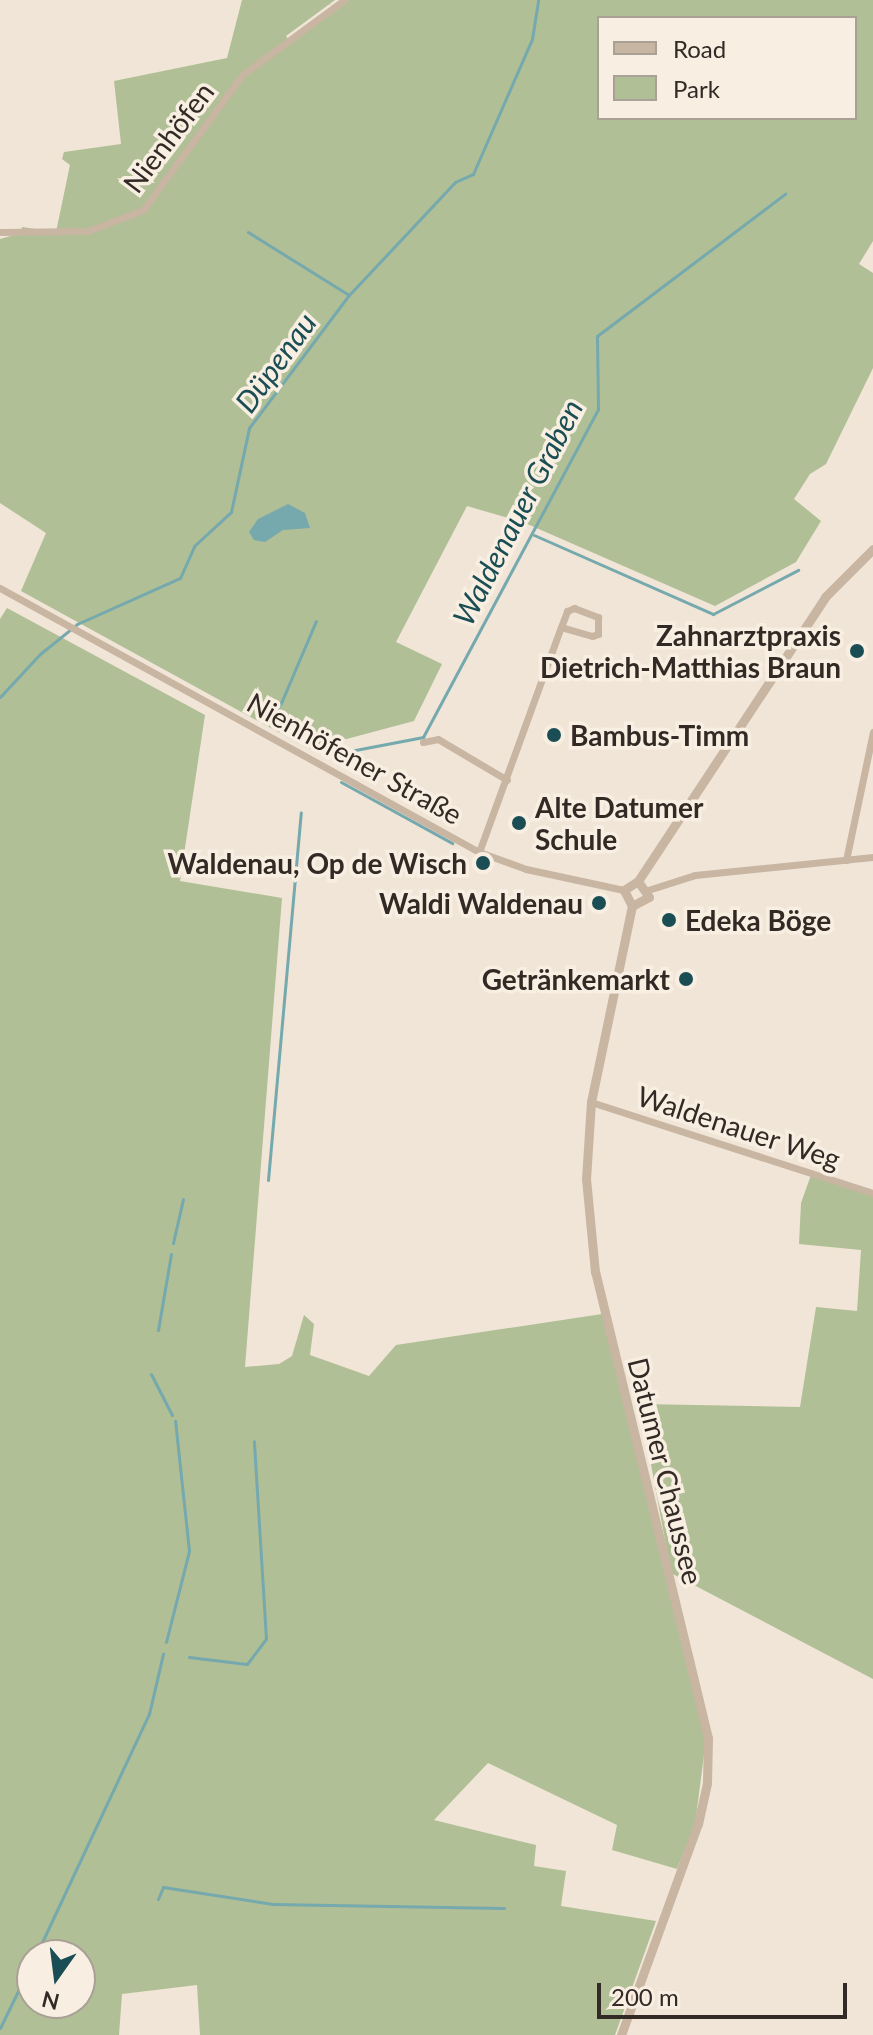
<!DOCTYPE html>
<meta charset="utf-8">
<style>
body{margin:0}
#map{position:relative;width:873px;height:2035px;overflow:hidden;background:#f0e5d6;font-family:Lato,sans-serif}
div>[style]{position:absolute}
.green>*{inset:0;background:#b0bf96}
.water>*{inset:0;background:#75a9ad}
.stream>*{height:3px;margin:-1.5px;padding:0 1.5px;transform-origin:1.5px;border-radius:1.5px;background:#75a9ad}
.minor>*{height:7px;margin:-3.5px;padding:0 3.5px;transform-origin:3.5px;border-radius:3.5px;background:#c8b5a2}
.tertiary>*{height:9px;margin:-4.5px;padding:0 4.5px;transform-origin:4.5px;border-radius:4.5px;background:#c8b5a2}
.dots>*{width:22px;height:22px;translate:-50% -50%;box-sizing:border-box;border:4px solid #f8efe2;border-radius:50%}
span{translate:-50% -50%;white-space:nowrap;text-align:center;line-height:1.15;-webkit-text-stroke:7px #f8efe2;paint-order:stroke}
.street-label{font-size:28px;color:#332a25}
.poi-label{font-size:28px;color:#332a25;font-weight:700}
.right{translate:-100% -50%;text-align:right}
.left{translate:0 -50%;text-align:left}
.water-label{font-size:30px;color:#1b4e54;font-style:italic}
.legend{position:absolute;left:597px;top:16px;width:260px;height:104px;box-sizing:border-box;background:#f8efe2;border:2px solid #a9a096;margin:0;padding:10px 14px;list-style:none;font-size:24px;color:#332a25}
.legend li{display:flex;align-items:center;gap:16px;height:40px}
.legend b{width:40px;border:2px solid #a9a096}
.north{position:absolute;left:16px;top:1939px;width:80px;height:80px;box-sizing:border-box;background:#f8efe2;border:2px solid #a9a096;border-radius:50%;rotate:194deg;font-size:22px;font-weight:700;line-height:32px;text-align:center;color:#332a25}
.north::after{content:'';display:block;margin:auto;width:28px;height:36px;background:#1b4e54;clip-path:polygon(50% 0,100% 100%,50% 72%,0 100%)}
.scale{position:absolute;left:597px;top:1983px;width:250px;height:36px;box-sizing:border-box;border:4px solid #332a25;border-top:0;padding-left:10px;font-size:24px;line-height:28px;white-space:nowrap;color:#332a25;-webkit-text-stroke:6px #f8efe2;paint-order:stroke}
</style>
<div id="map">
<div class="green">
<div style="clip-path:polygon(evenodd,242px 0,335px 0,286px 36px,291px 43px,349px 0,873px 0,873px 241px,859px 264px,873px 273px,873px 368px,826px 464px,810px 474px,794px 499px,821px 521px,796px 562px,715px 606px,525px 523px,467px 506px,396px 642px,442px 664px,414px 721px,309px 749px,21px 591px,46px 533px,0 503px,0 239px,21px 233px,22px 227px,56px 232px,70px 165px,62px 159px,64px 152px,121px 144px,114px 81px,227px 58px,242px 0,599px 18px,855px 18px,855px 118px,599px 118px,599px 18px)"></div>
<div style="clip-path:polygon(evenodd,7px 608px,205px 715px,180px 881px,282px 898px,245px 1367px,279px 1364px,292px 1356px,304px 1315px,314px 1324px,310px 1355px,369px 1376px,396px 1345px,602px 1314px,706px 1739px,695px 1825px,677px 1869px,612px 1850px,617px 1825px,488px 1763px,434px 1820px,536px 1845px,534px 1866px,566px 1871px,561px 1906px,656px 1921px,615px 2035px,200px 2035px,197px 1985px,122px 1994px,119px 2035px,0 2035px,0 619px,7px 608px,32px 1955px,80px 1955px,80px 2003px,32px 2003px,32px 1955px)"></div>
<div style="clip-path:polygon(811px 1175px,873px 1196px,873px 1679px,671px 1573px,640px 1404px,800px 1407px,816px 1307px,857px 1311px,861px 1250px,799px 1244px,801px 1203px)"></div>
</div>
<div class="water">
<div style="clip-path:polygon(288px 504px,305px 513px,310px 528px,283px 530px,265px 542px,254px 540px,249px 532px,258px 519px)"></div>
</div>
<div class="stream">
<div style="left:248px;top:232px;width:119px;rotate:32deg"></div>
<div style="left:534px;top:535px;width:196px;rotate:23.8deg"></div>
<div style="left:713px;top:614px;width:96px;rotate:-27.4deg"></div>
<div style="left:0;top:697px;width:59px;rotate:-47.1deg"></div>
<div style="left:40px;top:654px;width:48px;rotate:-39deg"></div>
<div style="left:77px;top:624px;width:113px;rotate:-24.1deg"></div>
<div style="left:180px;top:578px;width:35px;rotate:-66deg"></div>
<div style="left:194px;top:546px;width:50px;rotate:-42.6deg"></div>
<div style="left:231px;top:512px;width:86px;rotate:-77.9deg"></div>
<div style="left:249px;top:428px;width:166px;rotate:-53.1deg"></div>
<div style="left:349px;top:295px;width:155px;rotate:-46.8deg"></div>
<div style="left:455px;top:182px;width:20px;rotate:-24deg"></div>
<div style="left:473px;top:174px;width:147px;rotate:-66.4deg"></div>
<div style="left:532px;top:39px;width:39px;rotate:-81deg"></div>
<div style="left:268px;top:721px;width:22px;rotate:-54deg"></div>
<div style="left:281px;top:703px;width:89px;rotate:-66.9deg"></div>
<div style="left:329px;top:755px;width:96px;rotate:-10.8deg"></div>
<div style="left:423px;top:737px;width:372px;rotate:-61.9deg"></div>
<div style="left:598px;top:409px;width:73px;rotate:-90.8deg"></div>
<div style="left:597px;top:336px;width:236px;rotate:-37.1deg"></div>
<div style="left:341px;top:782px;width:127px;rotate:28.8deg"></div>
<div style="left:268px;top:1180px;width:369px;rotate:-84.9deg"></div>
<div style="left:173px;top:1243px;width:45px;rotate:-77.2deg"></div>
<div style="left:158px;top:1330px;width:77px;rotate:-80.3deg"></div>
<div style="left:151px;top:1374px;width:46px;rotate:62.9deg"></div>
<div style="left:166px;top:1642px;width:94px;rotate:-75.8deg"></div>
<div style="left:189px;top:1551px;width:131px;rotate:-96.1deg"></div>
<div style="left:189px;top:1657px;width:58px;rotate:6.9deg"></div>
<div style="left:247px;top:1664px;width:31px;rotate:-53deg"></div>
<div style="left:266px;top:1639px;width:198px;rotate:-93.5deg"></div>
<div style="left:158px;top:1899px;width:13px;rotate:-67deg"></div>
<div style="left:163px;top:1887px;width:111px;rotate:8.8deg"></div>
<div style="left:273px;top:1904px;width:231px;rotate:1deg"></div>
<div style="left:36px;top:1955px;width:266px;rotate:-64.9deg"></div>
<div style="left:149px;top:1714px;width:62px;rotate:-76.9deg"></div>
<div style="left:0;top:2028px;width:73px;rotate:-64.1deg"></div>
</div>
<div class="minor">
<div style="left:0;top:232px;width:88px;rotate:-0.7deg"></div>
<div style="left:88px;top:231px;width:59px;rotate:-20.9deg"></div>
<div style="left:143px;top:210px;width:167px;rotate:-53.7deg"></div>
<div style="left:242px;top:75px;width:127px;rotate:-36.3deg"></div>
<div style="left:0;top:588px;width:547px;rotate:28.86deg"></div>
<div style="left:479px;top:852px;width:50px;rotate:19.9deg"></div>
<div style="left:526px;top:869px;width:100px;rotate:12.1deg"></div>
<div style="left:574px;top:608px;width:26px;rotate:21deg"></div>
<div style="left:598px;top:617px;width:17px;rotate:90deg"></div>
<div style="left:598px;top:634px;width:6px;rotate:162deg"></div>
<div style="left:592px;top:636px;width:32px;rotate:-164deg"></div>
<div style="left:561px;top:627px;width:17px;rotate:-69deg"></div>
<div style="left:567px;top:611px;width:8px;rotate:-23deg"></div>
<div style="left:423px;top:742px;width:15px;rotate:-11deg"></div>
<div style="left:438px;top:739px;width:80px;rotate:30.7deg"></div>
<div style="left:479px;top:852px;width:239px;rotate:-70deg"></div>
<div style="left:846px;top:860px;width:131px;rotate:-78.1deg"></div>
<div style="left:648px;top:890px;width:49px;rotate:-17.7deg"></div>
<div style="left:695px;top:875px;width:179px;rotate:-5.8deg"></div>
<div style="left:591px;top:1102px;width:296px;rotate:17.9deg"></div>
</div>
<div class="tertiary">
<div style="left:638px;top:881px;width:340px;rotate:-56.6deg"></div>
<div style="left:825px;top:597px;width:68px;rotate:-45deg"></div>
<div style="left:632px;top:906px;width:19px;rotate:-28deg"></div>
<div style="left:649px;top:897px;width:19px;rotate:-125deg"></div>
<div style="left:632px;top:906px;width:18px;rotate:-117deg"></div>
<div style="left:624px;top:890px;width:17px;rotate:-33deg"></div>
<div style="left:621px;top:2035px;width:225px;rotate:-70deg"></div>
<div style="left:698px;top:1824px;width:42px;rotate:-77.6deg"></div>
<div style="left:707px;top:1783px;width:45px;rotate:-88.7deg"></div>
<div style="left:708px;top:1738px;width:480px;rotate:-103.6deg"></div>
<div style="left:595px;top:1272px;width:93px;rotate:-95.5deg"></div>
<div style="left:586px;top:1179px;width:77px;rotate:-86.3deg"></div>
<div style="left:591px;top:1102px;width:200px;rotate:-78.2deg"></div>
</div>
<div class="dots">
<div style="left:857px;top:651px;background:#1b4e54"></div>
<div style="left:554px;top:735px;background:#1b4e54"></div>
<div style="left:519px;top:823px;background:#1b4e54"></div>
<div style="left:483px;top:863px;background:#1b4e54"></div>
<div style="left:599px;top:903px;background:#1b4e54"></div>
<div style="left:669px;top:920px;background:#1b4e54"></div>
<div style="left:686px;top:979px;background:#1b4e54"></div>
</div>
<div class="street-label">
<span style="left:168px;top:137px;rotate:-53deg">Nienhöfen</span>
<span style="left:355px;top:758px;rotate:29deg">Nienhöfener Straße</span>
<span style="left:739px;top:1127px;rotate:18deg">Waldenauer Weg</span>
<span style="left:666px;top:1471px;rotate:76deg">Datumer Chaussee</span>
</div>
<div class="poi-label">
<span class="right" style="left:841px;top:651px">Zahnarztpraxis<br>Dietrich-Matthias Braun</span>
<span class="left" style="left:570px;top:735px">Bambus-Timm</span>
<span class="left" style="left:535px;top:823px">Alte Datumer<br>Schule</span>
<span class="right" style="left:467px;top:863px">Waldenau, Op de Wisch</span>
<span class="right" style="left:583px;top:903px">Waldi Waldenau</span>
<span class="left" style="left:685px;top:920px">Edeka Böge</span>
<span class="right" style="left:670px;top:979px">Getränkemarkt</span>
</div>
<div class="water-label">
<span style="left:275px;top:362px;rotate:-54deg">Düpenau</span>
<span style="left:517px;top:512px;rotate:-63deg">Waldenauer Graben</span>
</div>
<ul class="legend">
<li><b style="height:10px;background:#c8b5a2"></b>Road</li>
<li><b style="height:22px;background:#b0bf96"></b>Park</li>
</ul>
<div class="north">N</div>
<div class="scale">200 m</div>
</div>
